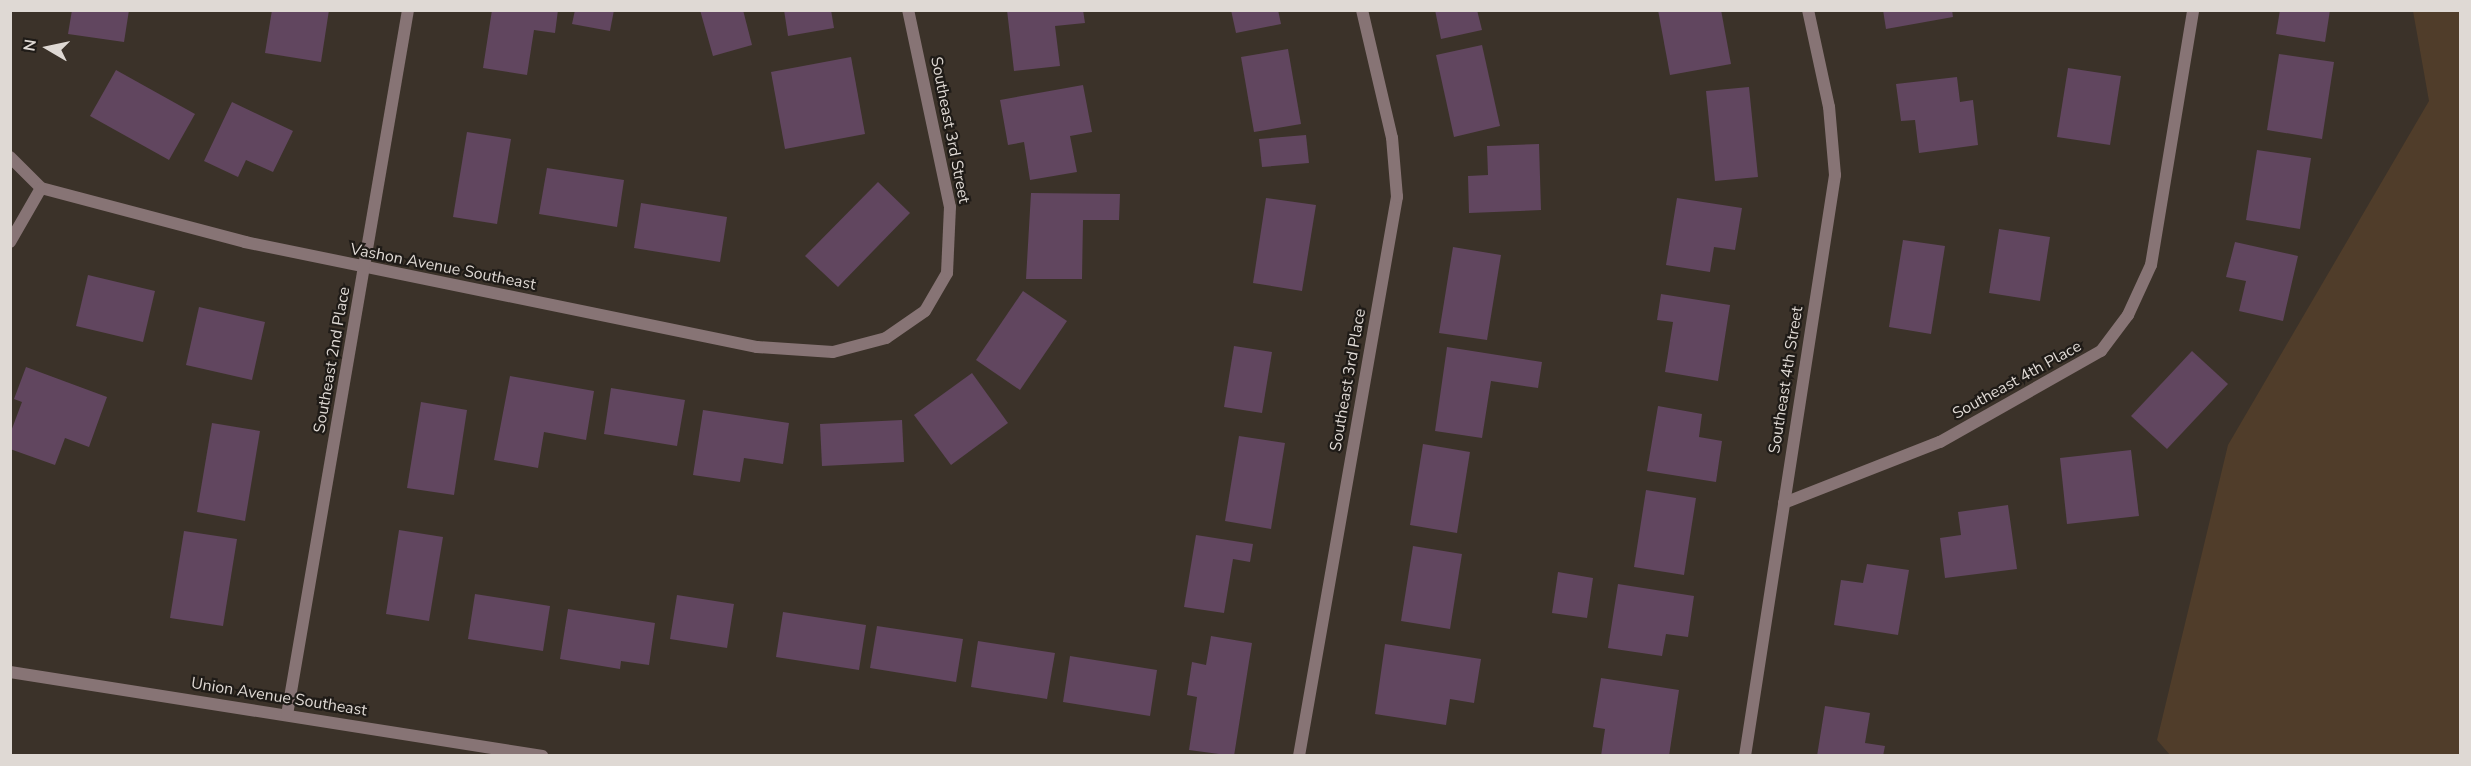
<!DOCTYPE html>
<style>
body{margin:0}
#map{position:relative;width:2471px;height:766px;overflow:hidden;background:#3b3229;font-family:"Nunito Sans",sans-serif}
div>[style]{position:absolute}
.green>*{inset:0;background:#503d2a}
.building>*{inset:0;background:#61465f}
.minor>*{height:12px;margin:-6px;padding:0 6px;transform-origin:6px;border-radius:6px;background:#877475}
span{translate:-50% -50%;white-space:nowrap;text-align:center;line-height:1.15;-webkit-text-stroke:4.5px #1f1b17;paint-order:stroke}
.street-label{font-size:16px;color:#dfd9d4}
.frame{position:absolute;inset:0;border:12px solid #dfd9d4;pointer-events:none}
.north{position:absolute;left:18px;top:18px;width:60px;height:60px;-webkit-text-stroke:4px #1f1b17;paint-order:stroke;rotate:279deg;font-size:16px;font-weight:700;line-height:24px;text-align:center;color:#dfd9d4}
.north::after{content:'';display:block;margin:auto;width:21px;height:27px;background:#dfd9d4;clip-path:polygon(50% 0,100% 100%,50% 72%,0 100%)}
</style>
<div id="map">
<div class="green">
<div style="clip-path:polygon(2413px 11px,2460px 11px,2460px 755px,2170px 755px,2157px 740px,2228px 445px,2429px 101px)"></div>
</div>
<div class="building">
<div style="clip-path:polygon(72px 10px,129px 10px,124px 42px,68px 34px)"></div>
<div style="clip-path:polygon(272px 10px,329px 10px,321px 62px,265px 53px)"></div>
<div style="clip-path:polygon(492px 10px,558px 10px,555px 33px,534px 30px,527px 75px,483px 68px)"></div>
<div style="clip-path:polygon(575px 10px,614px 10px,610px 31px,572px 24px)"></div>
<div style="clip-path:polygon(700px 10px,743px 10px,752px 45px,713px 56px)"></div>
<div style="clip-path:polygon(784px 10px,831px 10px,834px 28px,788px 36px)"></div>
<div style="clip-path:polygon(1007px 10px,1083px 10px,1085px 23px,1055px 26px,1060px 66px,1014px 71px)"></div>
<div style="clip-path:polygon(1231px 10px,1278px 10px,1281px 24px,1236px 33px)"></div>
<div style="clip-path:polygon(1435px 10px,1477px 10px,1482px 30px,1441px 39px)"></div>
<div style="clip-path:polygon(1658px 10px,1721px 10px,1731px 64px,1670px 75px)"></div>
<div style="clip-path:polygon(1883px 10px,1952px 10px,1953px 17px,1886px 29px)"></div>
<div style="clip-path:polygon(2280px 10px,2330px 10px,2325px 42px,2276px 34px)"></div>
<div style="clip-path:polygon(1482px 45px,1500px 126px,1454px 137px,1436px 55px)"></div>
<div style="clip-path:polygon(1288px 49px,1301px 124px,1254px 132px,1241px 57px)"></div>
<div style="clip-path:polygon(2279px 54px,2334px 62px,2322px 139px,2267px 130px)"></div>
<div style="clip-path:polygon(851px 57px,865px 134px,785px 149px,771px 72px)"></div>
<div style="clip-path:polygon(2068px 68px,2121px 76px,2110px 145px,2057px 137px)"></div>
<div style="clip-path:polygon(116px 70px,195px 114px,169px 160px,90px 116px)"></div>
<div style="clip-path:polygon(1957px 77px,1960px 102px,1973px 100px,1978px 145px,1919px 153px,1915px 120px,1901px 121px,1896px 84px)"></div>
<div style="clip-path:polygon(1083px 85px,1092px 132px,1070px 136px,1077px 172px,1030px 180px,1024px 142px,1008px 145px,1000px 100px)"></div>
<div style="clip-path:polygon(1749px 87px,1758px 177px,1715px 181px,1706px 91px)"></div>
<div style="clip-path:polygon(232px 102px,293px 131px,273px 172px,246px 160px,238px 177px,204px 161px)"></div>
<div style="clip-path:polygon(467px 132px,511px 139px,497px 224px,453px 217px)"></div>
<div style="clip-path:polygon(1306px 135px,1309px 163px,1262px 167px,1259px 139px)"></div>
<div style="clip-path:polygon(1539px 144px,1541px 210px,1469px 213px,1468px 176px,1488px 175px,1487px 146px)"></div>
<div style="clip-path:polygon(2257px 150px,2311px 158px,2300px 229px,2246px 220px)"></div>
<div style="clip-path:polygon(547px 168px,624px 180px,617px 227px,539px 214px)"></div>
<div style="clip-path:polygon(878px 182px,910px 213px,838px 287px,805px 256px)"></div>
<div style="clip-path:polygon(1031px 193px,1120px 194px,1119px 220px,1083px 220px,1082px 279px,1026px 279px)"></div>
<div style="clip-path:polygon(1266px 198px,1316px 205px,1302px 291px,1253px 283px)"></div>
<div style="clip-path:polygon(1677px 198px,1742px 208px,1735px 250px,1714px 247px,1710px 272px,1666px 265px)"></div>
<div style="clip-path:polygon(641px 203px,727px 217px,720px 262px,634px 248px)"></div>
<div style="clip-path:polygon(1999px 229px,2050px 237px,2040px 301px,1989px 293px)"></div>
<div style="clip-path:polygon(1903px 240px,1945px 246px,1931px 334px,1889px 327px)"></div>
<div style="clip-path:polygon(2235px 242px,2298px 256px,2283px 321px,2239px 311px,2246px 281px,2226px 277px)"></div>
<div style="clip-path:polygon(1453px 247px,1501px 255px,1487px 340px,1439px 333px)"></div>
<div style="clip-path:polygon(88px 275px,155px 291px,143px 342px,76px 326px)"></div>
<div style="clip-path:polygon(1023px 291px,1067px 321px,1020px 390px,976px 360px)"></div>
<div style="clip-path:polygon(1661px 294px,1730px 305px,1718px 381px,1665px 372px,1673px 322px,1657px 320px)"></div>
<div style="clip-path:polygon(199px 307px,265px 322px,252px 380px,186px 365px)"></div>
<div style="clip-path:polygon(1234px 346px,1272px 352px,1262px 413px,1224px 407px)"></div>
<div style="clip-path:polygon(1447px 347px,1542px 362px,1538px 388px,1491px 381px,1482px 438px,1435px 431px)"></div>
<div style="clip-path:polygon(2192px 351px,2228px 384px,2167px 449px,2131px 416px)"></div>
<div style="clip-path:polygon(26px 367px,107px 397px,89px 447px,65px 438px,55px 465px,10px 449px,10px 434px,22px 402px,14px 399px)"></div>
<div style="clip-path:polygon(972px 373px,1008px 423px,951px 465px,914px 415px)"></div>
<div style="clip-path:polygon(510px 376px,594px 391px,586px 440px,544px 432px,538px 468px,494px 460px)"></div>
<div style="clip-path:polygon(611px 388px,685px 400px,677px 446px,604px 434px)"></div>
<div style="clip-path:polygon(421px 402px,467px 410px,454px 495px,407px 488px)"></div>
<div style="clip-path:polygon(1658px 406px,1702px 414px,1699px 437px,1722px 441px,1716px 482px,1647px 471px)"></div>
<div style="clip-path:polygon(703px 410px,789px 423px,783px 464px,744px 458px,740px 482px,693px 475px)"></div>
<div style="clip-path:polygon(902px 420px,904px 462px,822px 466px,820px 424px)"></div>
<div style="clip-path:polygon(212px 423px,260px 431px,245px 521px,197px 512px)"></div>
<div style="clip-path:polygon(1239px 436px,1285px 443px,1271px 529px,1225px 521px)"></div>
<div style="clip-path:polygon(1423px 444px,1470px 452px,1457px 533px,1410px 525px)"></div>
<div style="clip-path:polygon(2131px 450px,2139px 516px,2067px 524px,2060px 458px)"></div>
<div style="clip-path:polygon(1646px 490px,1696px 498px,1684px 575px,1634px 567px)"></div>
<div style="clip-path:polygon(2008px 505px,2017px 569px,1945px 578px,1940px 538px,1961px 535px,1958px 512px)"></div>
<div style="clip-path:polygon(399px 530px,443px 537px,429px 621px,386px 614px)"></div>
<div style="clip-path:polygon(184px 531px,237px 539px,223px 626px,170px 618px)"></div>
<div style="clip-path:polygon(1196px 535px,1253px 544px,1250px 562px,1233px 559px,1224px 613px,1184px 607px)"></div>
<div style="clip-path:polygon(1413px 546px,1462px 554px,1450px 629px,1401px 621px)"></div>
<div style="clip-path:polygon(1867px 564px,1909px 570px,1898px 635px,1834px 625px,1841px 580px,1863px 583px)"></div>
<div style="clip-path:polygon(1558px 572px,1593px 578px,1587px 618px,1552px 613px)"></div>
<div style="clip-path:polygon(1618px 584px,1694px 596px,1688px 637px,1666px 634px,1662px 656px,1608px 648px)"></div>
<div style="clip-path:polygon(475px 594px,550px 606px,543px 651px,468px 639px)"></div>
<div style="clip-path:polygon(677px 595px,734px 604px,727px 648px,670px 639px)"></div>
<div style="clip-path:polygon(568px 609px,655px 623px,649px 665px,621px 661px,620px 669px,560px 659px)"></div>
<div style="clip-path:polygon(783px 612px,866px 625px,859px 670px,776px 657px)"></div>
<div style="clip-path:polygon(877px 626px,963px 639px,956px 682px,870px 668px)"></div>
<div style="clip-path:polygon(1211px 636px,1252px 643px,1234px 756px,1189px 750px,1197px 697px,1187px 695px,1192px 662px,1206px 665px)"></div>
<div style="clip-path:polygon(978px 641px,1055px 653px,1047px 699px,971px 687px)"></div>
<div style="clip-path:polygon(1385px 644px,1481px 659px,1474px 703px,1450px 699px,1446px 725px,1375px 714px)"></div>
<div style="clip-path:polygon(1070px 656px,1157px 670px,1150px 716px,1063px 702px)"></div>
<div style="clip-path:polygon(1601px 678px,1679px 690px,1669px 756px,1601px 756px,1605px 729px,1593px 727px)"></div>
<div style="clip-path:polygon(1825px 706px,1870px 713px,1865px 743px,1885px 746px,1883px 756px,1817px 756px)"></div>
</div>
<div class="minor">
<div style="left:10px;top:157px;width:44px;rotate:45deg"></div>
<div style="left:41px;top:188px;width:211px;rotate:14.8deg"></div>
<div style="left:245px;top:242px;width:523px;rotate:11.59deg"></div>
<div style="left:757px;top:347px;width:76px;rotate:3.8deg"></div>
<div style="left:833px;top:352px;width:55px;rotate:-14.8deg"></div>
<div style="left:886px;top:338px;width:47px;rotate:-34.7deg"></div>
<div style="left:925px;top:311px;width:44px;rotate:-59.9deg"></div>
<div style="left:947px;top:273px;width:66px;rotate:-87.4deg"></div>
<div style="left:950px;top:207px;width:201px;rotate:-102deg"></div>
<div style="left:10px;top:242px;width:62px;rotate:-60.1deg"></div>
<div style="left:1784px;top:503px;width:168px;rotate:-21.4deg"></div>
<div style="left:1940px;top:442px;width:185px;rotate:-29.5deg"></div>
<div style="left:2101px;top:351px;width:45px;rotate:-53.1deg"></div>
<div style="left:2128px;top:315px;width:55px;rotate:-65.3deg"></div>
<div style="left:2151px;top:265px;width:258px;rotate:-80.6deg"></div>
<div style="left:10px;top:672px;width:539px;rotate:8.97deg"></div>
<div style="left:287px;top:715px;width:715px;rotate:-80.26deg"></div>
<div style="left:1299px;top:756px;width:568px;rotate:-80.06deg"></div>
<div style="left:1397px;top:197px;width:59px;rotate:-94.8deg"></div>
<div style="left:1392px;top:138px;width:131px;rotate:-103.2deg"></div>
<div style="left:1745px;top:756px;width:588px;rotate:-81.19deg"></div>
<div style="left:1835px;top:175px;width:68px;rotate:-95deg"></div>
<div style="left:1829px;top:107px;width:99px;rotate:-102.2deg"></div>
</div>
<div class="street-label">
<span style="left:950px;top:130px;rotate:79deg">Southeast 3rd Street</span>
<span style="left:443px;top:267px;rotate:11deg">Vashon Avenue Southeast</span>
<span style="left:332px;top:360px;rotate:-80deg">Southeast 2nd Place</span>
<span style="left:1348px;top:380px;rotate:-80deg">Southeast 3rd Place</span>
<span style="left:1786px;top:380px;rotate:-81deg">Southeast 4th Street</span>
<span style="left:2017px;top:380px;rotate:-29deg">Southeast 4th Place</span>
<span style="left:279px;top:697px;rotate:9deg">Union Avenue Southeast</span>
</div>
<div class="frame"></div>
<div class="north">N</div>
</div>
